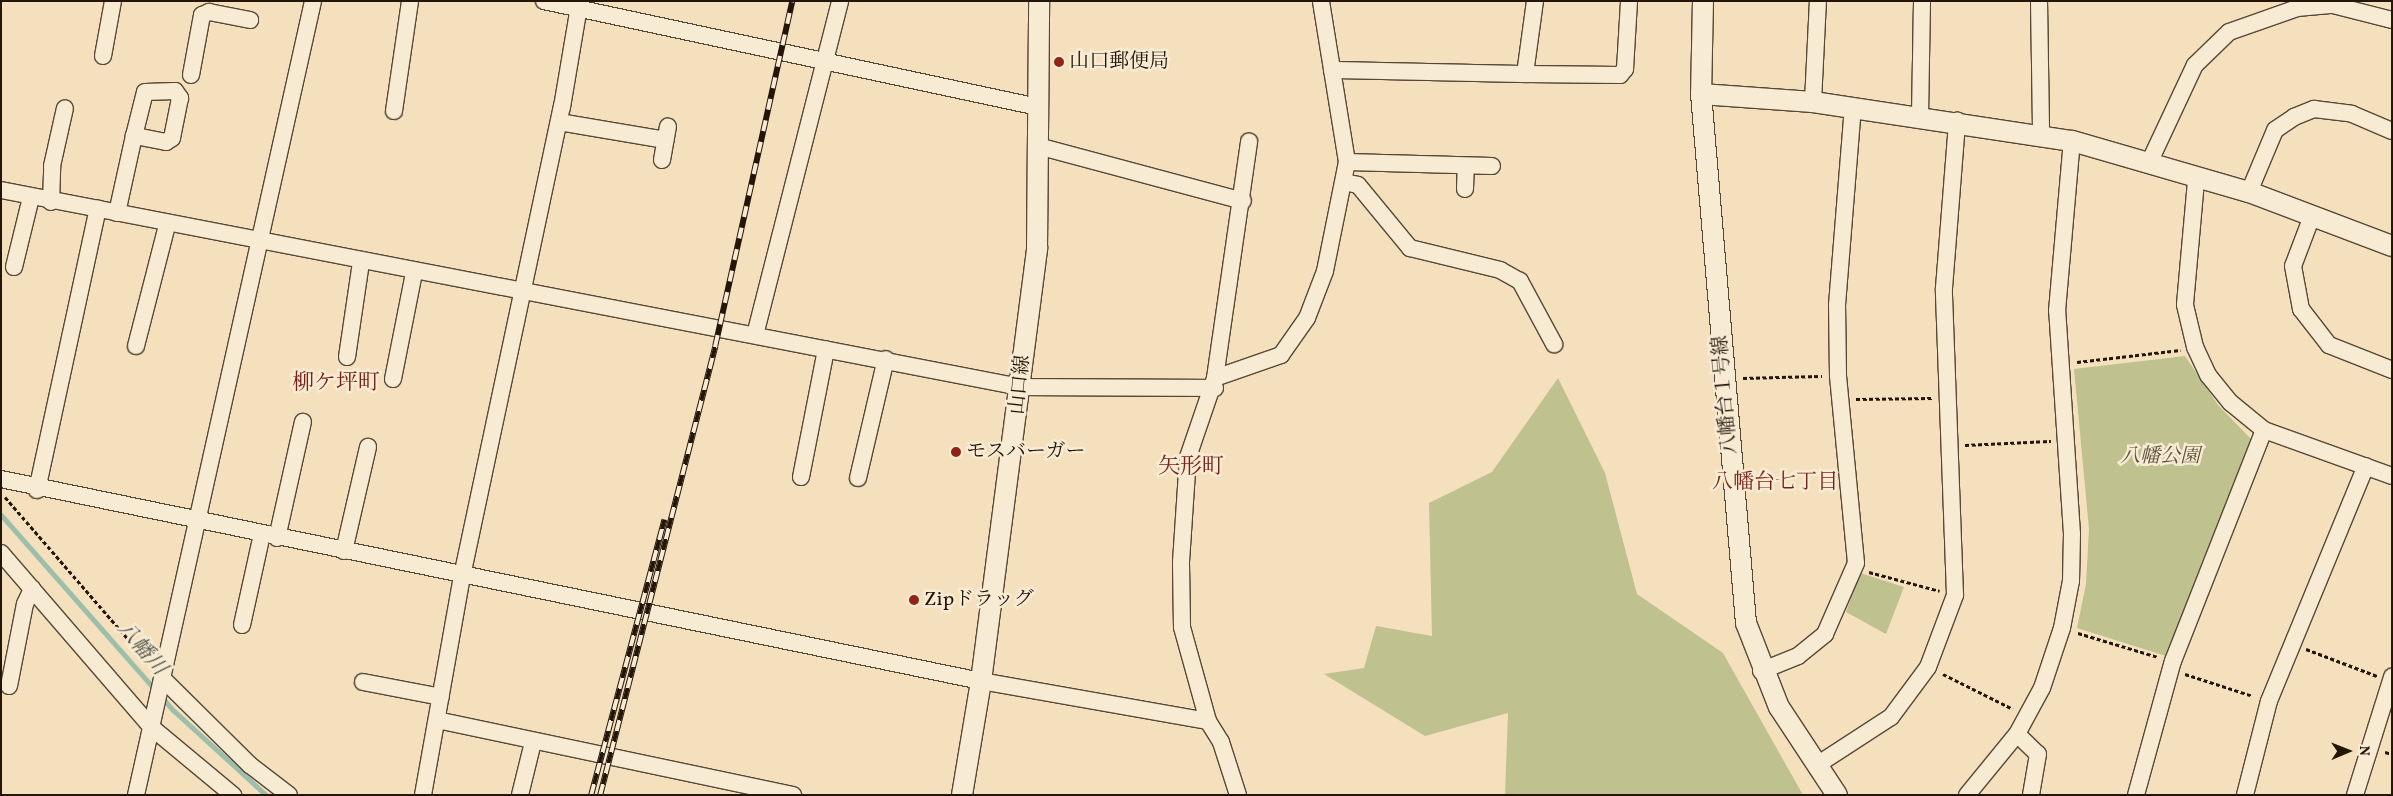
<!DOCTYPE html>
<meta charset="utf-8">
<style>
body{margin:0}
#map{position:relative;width:2393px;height:796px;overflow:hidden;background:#f4e0bd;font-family:Vollkorn,"Noto Serif JP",serif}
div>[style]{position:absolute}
.green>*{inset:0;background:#bfc18f}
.stream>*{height:5px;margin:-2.5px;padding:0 2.5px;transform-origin:2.5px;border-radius:2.5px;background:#9dbeab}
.path>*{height:3px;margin-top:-1.5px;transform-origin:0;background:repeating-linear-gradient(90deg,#231609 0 4px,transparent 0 6.5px)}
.roads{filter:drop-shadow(1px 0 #574836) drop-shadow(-1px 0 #574836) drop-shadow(0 1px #574836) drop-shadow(0 -1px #574836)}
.minor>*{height:16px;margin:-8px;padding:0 8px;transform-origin:8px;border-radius:8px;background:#f8ebd4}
.tertiary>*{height:20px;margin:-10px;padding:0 10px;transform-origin:10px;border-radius:10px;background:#f8ebd4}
.rail>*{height:5.5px;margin-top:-2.75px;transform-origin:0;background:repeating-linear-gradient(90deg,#f8ebd4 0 11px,#231609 0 22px);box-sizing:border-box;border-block:1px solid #231609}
.dots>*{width:14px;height:14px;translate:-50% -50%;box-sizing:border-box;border:2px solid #f8ebd4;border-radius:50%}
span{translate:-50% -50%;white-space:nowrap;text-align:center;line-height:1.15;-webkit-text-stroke:5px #f8ebd4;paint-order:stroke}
.poi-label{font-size:20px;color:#231609}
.left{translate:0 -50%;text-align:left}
.street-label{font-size:20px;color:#231609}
.park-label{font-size:20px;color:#5a5238;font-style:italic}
.neighbourhood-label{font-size:21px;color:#7a1f14}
.water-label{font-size:21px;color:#4e5142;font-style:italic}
.quarter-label{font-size:22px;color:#7a1f14}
.frame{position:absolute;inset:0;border:2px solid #231609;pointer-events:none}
.north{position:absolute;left:2323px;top:726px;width:50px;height:50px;-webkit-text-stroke:4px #f8ebd4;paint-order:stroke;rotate:89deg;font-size:14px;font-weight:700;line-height:20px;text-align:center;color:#231609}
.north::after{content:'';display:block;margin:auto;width:18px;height:22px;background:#231609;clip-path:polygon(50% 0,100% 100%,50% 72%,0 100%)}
</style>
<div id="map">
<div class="green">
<div style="clip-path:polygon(2185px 356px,2218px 405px,2251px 439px,2166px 656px,2077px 628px,2086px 584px,2089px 529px,2074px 369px)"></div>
<div style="clip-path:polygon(1558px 378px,1605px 473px,1637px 594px,1723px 653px,1803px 795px,1505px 795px,1508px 713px,1425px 736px,1324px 674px,1364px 668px,1376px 626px,1432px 636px,1429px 503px,1492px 472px)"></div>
<div style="clip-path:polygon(1860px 573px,1904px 587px,1886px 634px,1846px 612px)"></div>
</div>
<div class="stream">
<div style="left:1px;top:515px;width:261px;rotate:48.6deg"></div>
<div style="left:174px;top:711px;width:125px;rotate:42.4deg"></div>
</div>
<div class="path">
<div style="left:2077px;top:362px;width:104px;rotate:-6.6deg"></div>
<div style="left:1743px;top:378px;width:79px;rotate:-1.5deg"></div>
<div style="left:1856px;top:399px;width:76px;rotate:-0.8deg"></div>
<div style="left:1965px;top:445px;width:86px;rotate:-2.7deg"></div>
<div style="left:5px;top:497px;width:218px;rotate:49.1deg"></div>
<div style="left:1869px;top:572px;width:73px;rotate:15deg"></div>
<div style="left:2078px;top:633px;width:84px;rotate:16.7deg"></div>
<div style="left:2306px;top:649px;width:76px;rotate:20.8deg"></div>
<div style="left:1943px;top:674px;width:78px;rotate:26.6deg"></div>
<div style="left:2185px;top:674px;width:71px;rotate:17.9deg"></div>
<div style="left:2385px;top:752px;width:7px;rotate:16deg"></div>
</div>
<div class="roads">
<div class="minor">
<div style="left:544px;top:1px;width:505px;rotate:12.11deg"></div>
<div style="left:2039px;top:1px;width:134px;rotate:89.1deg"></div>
<div style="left:103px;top:56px;width:56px;rotate:-79.7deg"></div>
<div style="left:1332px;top:70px;width:193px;rotate:1.2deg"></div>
<div style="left:1525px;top:74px;width:74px;rotate:-82.2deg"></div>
<div style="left:1525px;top:74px;width:95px;rotate:0.6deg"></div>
<div style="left:1620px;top:75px;width:8px;rotate:-50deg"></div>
<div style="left:1625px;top:69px;width:68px;rotate:-86.6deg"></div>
<div style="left:191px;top:75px;width:61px;rotate:-79.6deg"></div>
<div style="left:202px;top:15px;width:8px;rotate:-23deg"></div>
<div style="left:209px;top:12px;width:42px;rotate:11deg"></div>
<div style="left:1813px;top:102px;width:101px;rotate:-87.2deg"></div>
<div style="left:394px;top:111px;width:111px;rotate:-81.7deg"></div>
<div style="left:1920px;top:116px;width:115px;rotate:-89deg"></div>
<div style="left:559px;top:122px;width:108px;rotate:9.6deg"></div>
<div style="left:1038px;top:146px;width:212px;rotate:15deg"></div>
<div style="left:662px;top:160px;width:34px;rotate:-80deg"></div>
<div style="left:1347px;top:162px;width:145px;rotate:1.6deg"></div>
<div style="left:2149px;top:163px;width:108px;rotate:-64.9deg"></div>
<div style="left:2195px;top:65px;width:47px;rotate:-44.1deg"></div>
<div style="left:2229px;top:32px;width:72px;rotate:-19.4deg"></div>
<div style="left:2297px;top:8px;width:36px;rotate:-5deg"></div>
<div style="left:2333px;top:5px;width:61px;rotate:14.3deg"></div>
<div style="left:2196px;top:181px;width:124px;rotate:95.1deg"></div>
<div style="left:2185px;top:305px;width:43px;rotate:76.6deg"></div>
<div style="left:2195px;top:347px;width:31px;rotate:65deg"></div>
<div style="left:2208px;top:375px;width:36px;rotate:51deg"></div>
<div style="left:2231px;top:403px;width:43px;rotate:39.3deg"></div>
<div style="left:2264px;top:430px;width:136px;rotate:19.8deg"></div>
<div style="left:1344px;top:182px;width:14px;rotate:12deg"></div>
<div style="left:1358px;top:185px;width:82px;rotate:50.5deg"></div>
<div style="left:1410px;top:248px;width:93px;rotate:13.7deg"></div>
<div style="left:1500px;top:270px;width:23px;rotate:29deg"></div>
<div style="left:1520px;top:281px;width:72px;rotate:61.6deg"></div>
<div style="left:1465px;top:189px;width:23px;rotate:-88deg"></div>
<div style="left:1px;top:190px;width:1038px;rotate:10.94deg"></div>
<div style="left:1020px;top:387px;width:195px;rotate:0.3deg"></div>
<div style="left:2249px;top:192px;width:67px;rotate:-67.2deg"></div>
<div style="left:2275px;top:130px;width:23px;rotate:-34deg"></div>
<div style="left:2294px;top:117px;width:22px;rotate:-22deg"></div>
<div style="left:2314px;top:109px;width:38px;rotate:7deg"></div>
<div style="left:2352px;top:114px;width:43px;rotate:23deg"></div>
<div style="left:51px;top:202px;width:36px;rotate:-88deg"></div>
<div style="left:52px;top:166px;width:59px;rotate:-77.4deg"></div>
<div style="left:117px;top:213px;width:79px;rotate:-77.6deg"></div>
<div style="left:134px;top:136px;width:45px;rotate:-76deg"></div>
<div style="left:145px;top:92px;width:30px;rotate:-2deg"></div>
<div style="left:175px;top:91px;width:9px;rotate:54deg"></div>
<div style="left:180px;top:98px;width:41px;rotate:101.3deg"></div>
<div style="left:172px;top:138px;width:7px;rotate:146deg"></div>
<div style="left:166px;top:142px;width:33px;rotate:-169deg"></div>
<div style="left:2312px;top:216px;width:53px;rotate:110.8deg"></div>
<div style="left:2293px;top:266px;width:44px;rotate:79.5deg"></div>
<div style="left:2301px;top:309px;width:46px;rotate:52.1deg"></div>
<div style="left:2329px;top:345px;width:68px;rotate:21.6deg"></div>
<div style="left:14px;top:267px;width:72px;rotate:-76.3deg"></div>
<div style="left:755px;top:335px;width:345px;rotate:-75.7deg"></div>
<div style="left:136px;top:346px;width:125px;rotate:-75.6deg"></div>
<div style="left:347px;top:357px;width:96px;rotate:-81.6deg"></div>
<div style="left:1215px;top:378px;width:239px;rotate:-81.8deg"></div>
<div style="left:393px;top:379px;width:108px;rotate:-78.8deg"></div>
<div style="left:801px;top:477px;width:130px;rotate:-78.9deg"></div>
<div style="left:858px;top:478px;width:122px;rotate:-76.8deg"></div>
<div style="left:1px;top:479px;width:1001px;rotate:11.65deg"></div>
<div style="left:981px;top:681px;width:230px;rotate:10deg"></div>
<div style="left:37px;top:490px;width:288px;rotate:-77.8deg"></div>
<div style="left:277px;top:538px;width:119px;rotate:-77.4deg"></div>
<div style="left:344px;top:551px;width:107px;rotate:-77deg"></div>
<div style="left:1px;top:553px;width:230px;rotate:49.2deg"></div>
<div style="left:151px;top:727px;width:107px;rotate:39.7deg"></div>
<div style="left:242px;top:625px;width:93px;rotate:-77.6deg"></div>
<div style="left:1761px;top:671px;width:40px;rotate:-22deg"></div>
<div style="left:1798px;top:656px;width:35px;rotate:-39deg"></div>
<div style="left:1825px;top:634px;width:77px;rotate:-66.4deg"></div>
<div style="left:1856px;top:563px;width:189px;rotate:-95.5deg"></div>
<div style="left:1838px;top:375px;width:70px;rotate:-90.8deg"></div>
<div style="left:1837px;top:305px;width:199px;rotate:-85.4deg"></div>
<div style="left:162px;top:678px;width:124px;rotate:44.7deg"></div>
<div style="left:250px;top:765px;width:49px;rotate:37.6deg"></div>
<div style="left:363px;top:682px;width:79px;rotate:10.9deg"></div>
<div style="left:9px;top:686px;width:84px;rotate:-79deg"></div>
<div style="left:25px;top:604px;width:17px;rotate:-65deg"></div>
<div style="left:437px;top:720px;width:364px;rotate:11.9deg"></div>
<div style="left:2017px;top:734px;width:29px;rotate:44deg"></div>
<div style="left:2038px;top:754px;width:42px;rotate:99.7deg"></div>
<div style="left:1817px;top:765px;width:88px;rotate:-33deg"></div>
<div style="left:1891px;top:717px;width:62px;rotate:-53.5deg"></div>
<div style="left:1928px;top:667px;width:77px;rotate:-69.4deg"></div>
<div style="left:1955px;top:595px;width:307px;rotate:-92.1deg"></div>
<div style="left:1944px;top:288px;width:168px;rotate:-85.5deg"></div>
<div style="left:136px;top:795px;width:813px;rotate:-77.43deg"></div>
<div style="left:423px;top:795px;width:222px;rotate:-79.9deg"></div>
<div style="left:462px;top:576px;width:480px;rotate:-78deg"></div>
<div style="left:562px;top:107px;width:108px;rotate:-80.4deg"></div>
<div style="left:520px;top:795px;width:55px;rotate:-76.2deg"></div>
<div style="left:1238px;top:795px;width:56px;rotate:-107.8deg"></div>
<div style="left:1221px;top:742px;width:25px;rotate:-122deg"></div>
<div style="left:1208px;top:721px;width:98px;rotate:-105.5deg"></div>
<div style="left:1182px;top:627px;width:65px;rotate:-90.9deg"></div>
<div style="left:1181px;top:562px;width:105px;rotate:-86.2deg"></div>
<div style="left:1188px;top:457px;width:83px;rotate:-71.1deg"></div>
<div style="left:1215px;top:378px;width:70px;rotate:-19.2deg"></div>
<div style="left:1281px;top:355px;width:45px;rotate:-54.9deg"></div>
<div style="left:1307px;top:318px;width:50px;rotate:-69deg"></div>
<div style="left:1325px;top:271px;width:111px;rotate:-78.6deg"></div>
<div style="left:1347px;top:162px;width:163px;rotate:-99.2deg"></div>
<div style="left:1967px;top:795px;width:79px;rotate:-50.7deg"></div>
<div style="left:2017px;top:734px;width:52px;rotate:-61.5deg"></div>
<div style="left:2042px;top:688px;width:63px;rotate:-71.6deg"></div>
<div style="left:2062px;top:628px;width:48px;rotate:-79.2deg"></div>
<div style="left:2071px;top:581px;width:47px;rotate:-88.8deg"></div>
<div style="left:2072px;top:534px;width:224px;rotate:-93.8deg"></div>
<div style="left:2057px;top:311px;width:171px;rotate:-85deg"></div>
<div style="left:2136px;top:795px;width:139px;rotate:-74.6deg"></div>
<div style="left:2173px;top:661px;width:248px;rotate:-68.5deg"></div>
<div style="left:2245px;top:795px;width:97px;rotate:-75.7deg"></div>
<div style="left:2269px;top:701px;width:254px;rotate:-67.6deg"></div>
<div style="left:2355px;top:795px;width:124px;rotate:-72.6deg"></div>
</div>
<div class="tertiary">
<div style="left:1703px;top:1px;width:93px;rotate:91.2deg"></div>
<div style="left:1701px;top:94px;width:531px;rotate:85.14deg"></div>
<div style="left:1746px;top:623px;width:90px;rotate:68.6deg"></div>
<div style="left:1779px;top:707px;width:105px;rotate:56.6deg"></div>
<div style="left:1701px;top:94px;width:112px;rotate:4.1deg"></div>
<div style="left:1813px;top:102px;width:262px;rotate:8.6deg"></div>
<div style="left:2072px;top:141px;width:184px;rotate:16.1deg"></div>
<div style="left:2249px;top:192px;width:153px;rotate:20.7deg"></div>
<div style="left:962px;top:795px;width:116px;rotate:-80.5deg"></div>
<div style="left:981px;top:681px;width:437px;rotate:-82.6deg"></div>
<div style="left:1037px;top:248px;width:247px;rotate:-89.5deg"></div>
</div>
</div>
<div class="rail">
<div style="left:591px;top:795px;width:285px;rotate:-75.1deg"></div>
<div style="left:600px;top:795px;width:463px;rotate:-75.6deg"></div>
<div style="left:715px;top:346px;width:353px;rotate:-77.4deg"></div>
</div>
<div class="dots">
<div style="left:1059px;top:62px;background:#8f2418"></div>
<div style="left:956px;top:452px;background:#8f2418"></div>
<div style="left:914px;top:600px;background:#8f2418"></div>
</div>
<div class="poi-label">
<span class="left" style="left:1069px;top:62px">山口郵便局</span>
<span class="left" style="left:966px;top:452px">モスバーガー</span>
<span class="left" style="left:924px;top:600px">Zipドラッグ</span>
</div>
<div class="street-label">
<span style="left:1021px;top:385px;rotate:-84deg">山口線</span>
<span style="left:1726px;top:395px;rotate:-95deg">八幡台１号線</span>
</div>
<div class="park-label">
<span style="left:2160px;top:457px">八幡公園</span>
</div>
<div class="neighbourhood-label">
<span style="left:1775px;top:483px">八幡台七丁目</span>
</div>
<div class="water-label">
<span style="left:141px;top:649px;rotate:49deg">八幡川</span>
</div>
<div class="quarter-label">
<span style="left:336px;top:384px">柳ケ坪町</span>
<span style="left:1191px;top:468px">矢形町</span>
</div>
<div class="frame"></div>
<div class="north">N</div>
</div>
